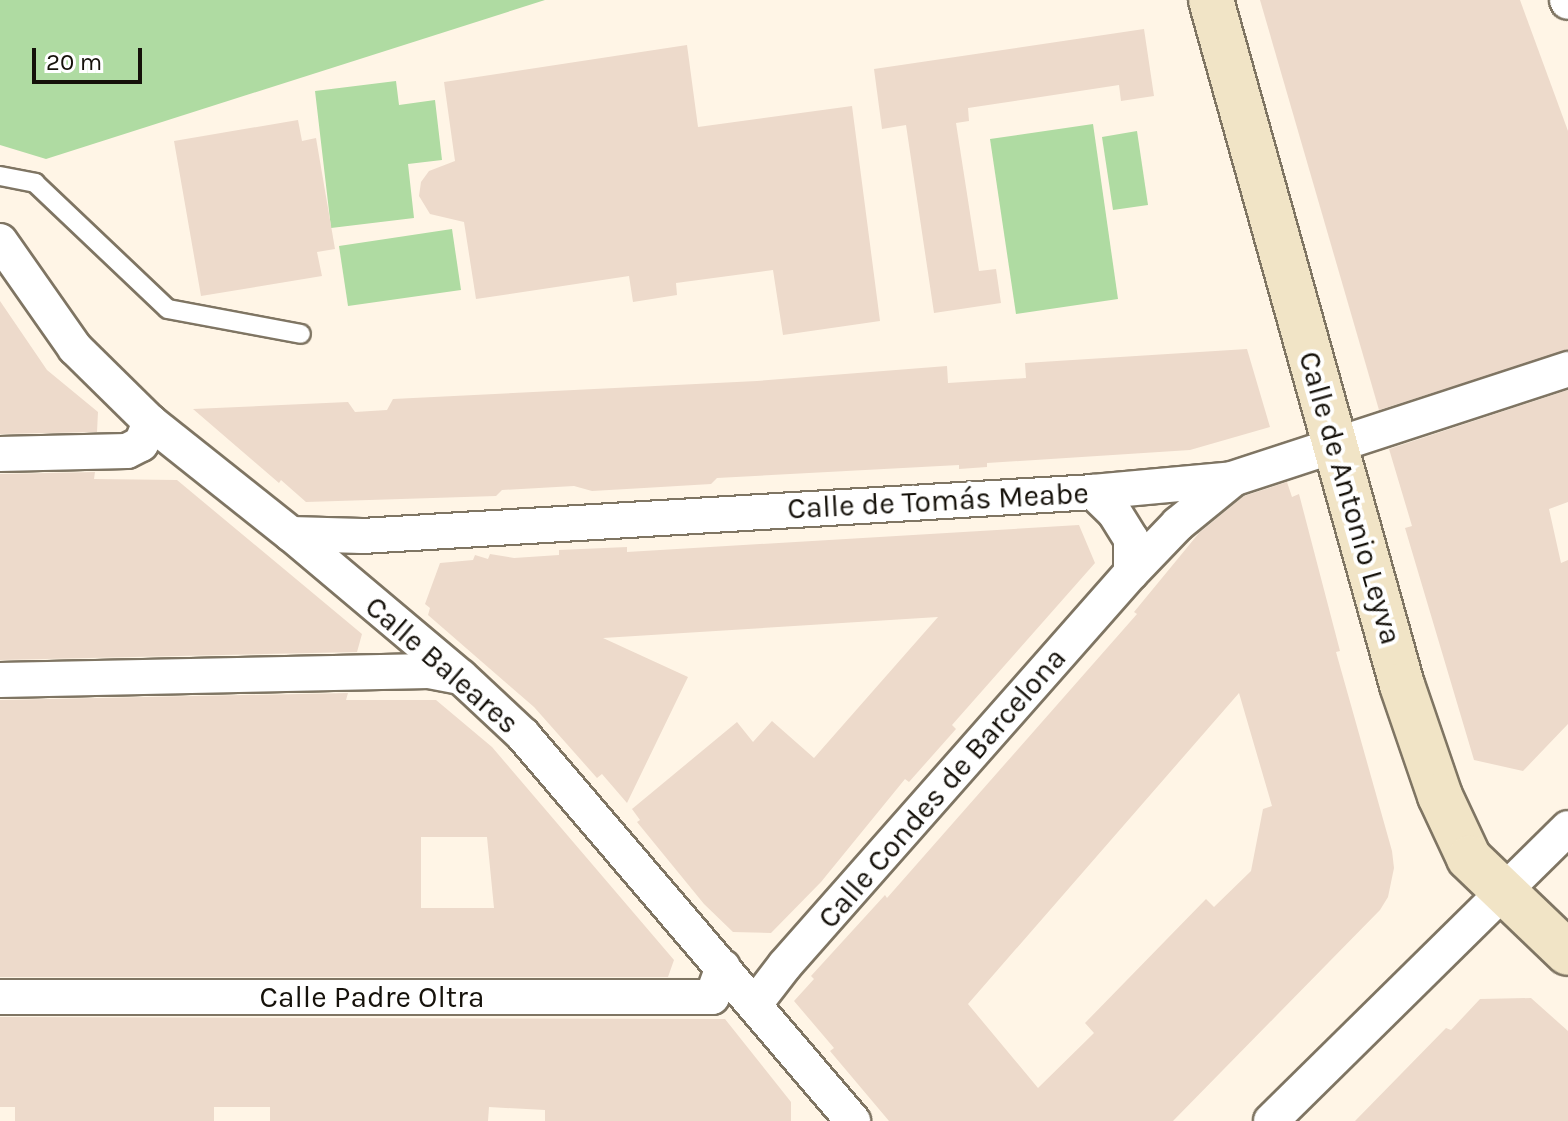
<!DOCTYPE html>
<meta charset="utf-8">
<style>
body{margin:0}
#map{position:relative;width:1568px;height:1121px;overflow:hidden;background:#fff5e6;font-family:Karla,sans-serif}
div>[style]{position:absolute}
.green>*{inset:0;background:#afdba2}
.building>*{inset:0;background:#eddacb}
.roads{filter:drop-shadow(2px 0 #7f7563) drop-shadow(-2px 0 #7f7563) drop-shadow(0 2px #7f7563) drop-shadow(0 -2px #7f7563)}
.service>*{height:18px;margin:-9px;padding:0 9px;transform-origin:9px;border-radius:9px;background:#fff}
.minor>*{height:34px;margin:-17px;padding:0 17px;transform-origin:17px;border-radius:17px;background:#fff}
.secondary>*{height:44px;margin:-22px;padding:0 22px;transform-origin:22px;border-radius:22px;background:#f1e4c6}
span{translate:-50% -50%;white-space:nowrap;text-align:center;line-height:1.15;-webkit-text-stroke:8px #fff;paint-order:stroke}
.street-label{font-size:30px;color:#15110a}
.scale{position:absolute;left:32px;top:48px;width:110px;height:36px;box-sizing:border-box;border:4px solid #15110a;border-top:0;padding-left:10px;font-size:24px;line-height:28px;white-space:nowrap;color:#15110a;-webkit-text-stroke:6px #fff;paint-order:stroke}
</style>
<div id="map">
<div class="green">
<div style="clip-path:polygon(0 0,545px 0,46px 159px,0 145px)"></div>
<div style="clip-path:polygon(396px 81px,399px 105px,435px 100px,442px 160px,408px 164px,414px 218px,331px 228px,315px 91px)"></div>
<div style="clip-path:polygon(1093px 124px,1118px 299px,1016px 314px,990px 139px)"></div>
<div style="clip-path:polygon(1137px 131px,1148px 205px,1113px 210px,1102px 137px)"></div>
<div style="clip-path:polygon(452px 229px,461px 290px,348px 306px,339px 246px)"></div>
</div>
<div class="building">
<div style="clip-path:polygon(1260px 0,1520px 0,1568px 131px,1568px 350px,1379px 410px)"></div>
<div style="clip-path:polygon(1144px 29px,1154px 96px,1121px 101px,1119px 85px,968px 108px,969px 121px,956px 123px,979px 271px,996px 269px,1001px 303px,934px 313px,906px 125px,882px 129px,874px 69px)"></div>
<div style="clip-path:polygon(687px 45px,698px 127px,852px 106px,880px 321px,783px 335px,773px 270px,676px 283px,677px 295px,633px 302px,629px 276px,476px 299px,464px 222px,430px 214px,419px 196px,421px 182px,429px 171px,455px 161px,444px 82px)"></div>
<div style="clip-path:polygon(298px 120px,302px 141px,316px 138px,335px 249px,317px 252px,322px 276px,201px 296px,174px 141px)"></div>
<div style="clip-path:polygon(0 301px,47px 370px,98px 412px,97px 432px,0 434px)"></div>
<div style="clip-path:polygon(1247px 349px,1270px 427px,1190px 450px,987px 463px,987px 467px,959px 469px,959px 465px,717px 478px,711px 484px,644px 488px,592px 491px,574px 486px,502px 490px,496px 496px,306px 502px,281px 480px,279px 483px,193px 409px,348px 402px,355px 412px,387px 410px,393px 399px,757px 381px,947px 366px,948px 383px,1026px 378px,1025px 363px)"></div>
<div style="clip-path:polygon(1568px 390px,1568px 502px,1549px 509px,1561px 563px,1568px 560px,1568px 724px,1523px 771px,1474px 760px,1405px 528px,1412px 526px,1389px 449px)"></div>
<div style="clip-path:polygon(95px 472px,94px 479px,177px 480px,362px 634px,357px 652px,0 660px,0 474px)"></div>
<div style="clip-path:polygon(evenodd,1287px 482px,1292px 497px,1299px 494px,1340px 651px,1336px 652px,1392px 851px,1394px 868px,1388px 897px,1380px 910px,1173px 1121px,889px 1121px,830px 1051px,834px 1048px,794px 1001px,814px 979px,811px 976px,885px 895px,887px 898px,1137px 614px,1134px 612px,1199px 533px,1244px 496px,1287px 482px,1239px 693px,1272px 806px,1263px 809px,1251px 871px,1214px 907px,1206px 899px,1085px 1023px,1094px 1033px,1038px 1088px,968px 1004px,1239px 693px)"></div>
<div style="clip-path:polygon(1079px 525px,1095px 563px,952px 725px,956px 729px,909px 782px,905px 779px,821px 882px,771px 933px,733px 932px,704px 904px,637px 822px,640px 820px,632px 809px,737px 722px,753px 742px,772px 721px,814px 758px,938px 617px,603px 638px,688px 677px,627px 803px,602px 774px,597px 778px,534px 707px,428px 615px,430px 608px,425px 604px,440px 563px,473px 560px,475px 555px,488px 559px,490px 554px,514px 558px,559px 555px,559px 550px,627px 547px,627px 552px)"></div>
<div style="clip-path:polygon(evenodd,348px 693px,346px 700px,436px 700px,492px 747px,674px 960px,668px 977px,0 977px,0 700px,348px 693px,421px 837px,487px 837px,494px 908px,421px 908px,421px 837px)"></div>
<div style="clip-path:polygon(1531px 998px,1568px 1031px,1568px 1121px,1355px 1121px,1446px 1028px,1451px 1030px,1480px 999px)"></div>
<div style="clip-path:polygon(0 1017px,725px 1019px,791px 1102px,791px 1121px,545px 1121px,545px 1110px,489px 1107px,488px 1121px,270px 1121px,270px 1107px,214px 1107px,214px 1121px,15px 1121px,15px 1107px,0 1107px)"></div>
</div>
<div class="roads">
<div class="service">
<div style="left:0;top:176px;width:36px;rotate:11deg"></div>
<div style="left:35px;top:183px;width:183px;rotate:43.5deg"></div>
<div style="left:168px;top:309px;width:135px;rotate:10.6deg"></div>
</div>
<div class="minor">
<div style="left:1567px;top:0;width:2px;rotate:63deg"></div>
<div style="left:0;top:241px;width:131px;rotate:55deg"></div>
<div style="left:75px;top:348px;width:105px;rotate:44.6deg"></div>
<div style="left:150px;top:422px;width:180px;rotate:38.5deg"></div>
<div style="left:291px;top:534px;width:222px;rotate:40.1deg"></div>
<div style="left:461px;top:677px;width:85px;rotate:43.1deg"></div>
<div style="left:523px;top:735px;width:508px;rotate:49.47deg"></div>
<div style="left:0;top:454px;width:127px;rotate:-1.4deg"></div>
<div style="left:127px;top:451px;width:16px;rotate:-27deg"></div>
<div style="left:141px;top:444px;width:24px;rotate:-68deg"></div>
<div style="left:291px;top:534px;width:71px;rotate:1.6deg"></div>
<div style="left:362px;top:536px;width:732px;rotate:-3.44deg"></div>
<div style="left:1093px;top:492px;width:140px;rotate:-5.3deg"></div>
<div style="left:1232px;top:479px;width:354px;rotate:-18.1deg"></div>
<div style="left:1131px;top:573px;width:68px;rotate:-46.2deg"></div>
<div style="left:1178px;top:524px;width:70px;rotate:-39.2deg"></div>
<div style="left:0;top:680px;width:429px;rotate:-1.2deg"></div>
<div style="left:429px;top:671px;width:32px;rotate:11deg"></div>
<div style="left:0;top:997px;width:712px"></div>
<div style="left:712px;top:997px;width:32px;rotate:-70deg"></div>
<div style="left:755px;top:1004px;width:49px;rotate:-52.4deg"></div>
<div style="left:785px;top:965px;width:523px;rotate:-48.57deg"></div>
<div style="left:1131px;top:573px;width:34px;rotate:-90deg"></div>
<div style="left:1131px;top:539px;width:32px;rotate:-122deg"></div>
<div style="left:1114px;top:512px;width:29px;rotate:-136deg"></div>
<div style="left:1271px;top:1121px;width:417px;rotate:-44.6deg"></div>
</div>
<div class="secondary">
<div style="left:1211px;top:0;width:711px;rotate:74.42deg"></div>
<div style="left:1402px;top:685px;width:117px;rotate:71.1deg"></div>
<div style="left:1440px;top:796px;width:68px;rotate:64.9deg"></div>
<div style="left:1469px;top:858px;width:137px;rotate:43.8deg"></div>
</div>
</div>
<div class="street-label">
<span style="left:1350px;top:498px;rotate:74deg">Calle de Antonio Leyva</span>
<span style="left:938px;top:501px;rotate:-3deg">Calle de Tomás Meabe</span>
<span style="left:442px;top:665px;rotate:41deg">Calle Baleares</span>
<span style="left:942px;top:788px;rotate:-49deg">Calle Condes de Barcelona</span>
<span style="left:372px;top:997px">Calle Padre Oltra</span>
</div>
<div class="scale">20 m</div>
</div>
